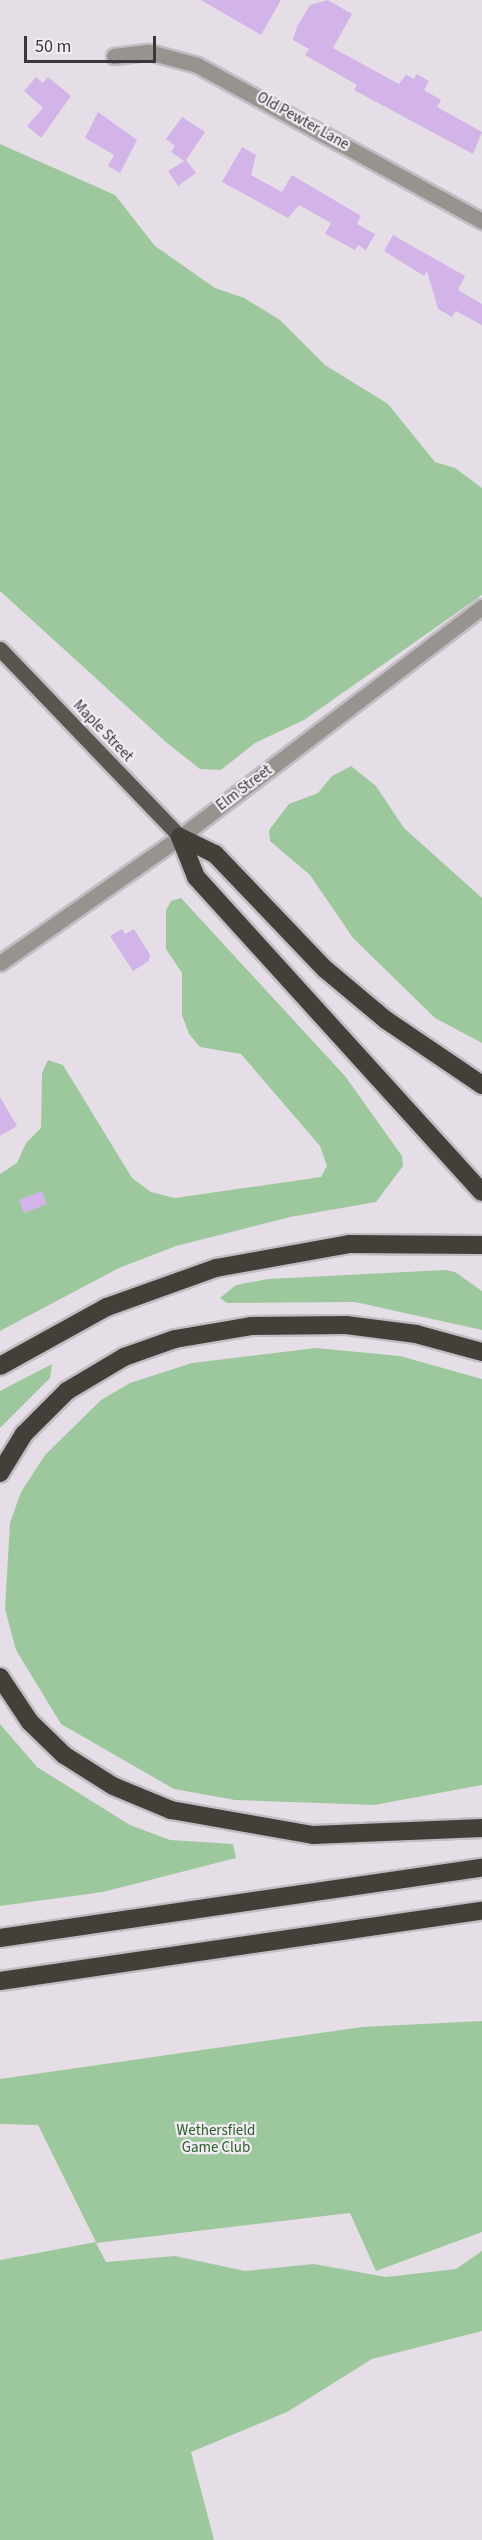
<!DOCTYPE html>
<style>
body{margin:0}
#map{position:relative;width:482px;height:2540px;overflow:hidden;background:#e6dee6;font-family:"Source Sans 3",sans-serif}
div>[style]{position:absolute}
.green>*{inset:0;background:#9dc89d}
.building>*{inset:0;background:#d2b4e8}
.roads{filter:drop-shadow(2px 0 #c4bcc4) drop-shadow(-2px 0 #c4bcc4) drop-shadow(0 2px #c4bcc4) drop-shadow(0 -2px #c4bcc4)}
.minor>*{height:15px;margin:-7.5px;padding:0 7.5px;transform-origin:7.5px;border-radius:7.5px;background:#979490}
.major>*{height:15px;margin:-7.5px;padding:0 7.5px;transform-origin:7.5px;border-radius:7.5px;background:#5b554f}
.highway>*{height:18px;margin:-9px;padding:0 9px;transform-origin:9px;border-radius:9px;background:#453f39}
span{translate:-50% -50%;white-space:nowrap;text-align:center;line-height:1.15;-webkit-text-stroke:4.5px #f3ebf3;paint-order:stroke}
.street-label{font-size:15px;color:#3a363a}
.park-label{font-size:15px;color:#266229}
.scale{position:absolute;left:24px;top:36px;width:132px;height:27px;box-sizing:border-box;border:3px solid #3a363a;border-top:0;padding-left:8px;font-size:18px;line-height:21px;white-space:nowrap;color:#3a363a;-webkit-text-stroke:4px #f3ebf3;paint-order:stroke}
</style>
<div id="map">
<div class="green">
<div style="clip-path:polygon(0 144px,115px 195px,155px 246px,215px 288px,244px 298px,280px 320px,325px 365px,388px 404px,435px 462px,455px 468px,482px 488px,482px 595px,304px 720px,255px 743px,221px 770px,200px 769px,167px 743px,0 591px)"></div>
<div style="clip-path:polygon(351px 766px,376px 786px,404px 828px,482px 898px,482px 1043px,435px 1018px,353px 938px,310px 875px,270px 841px,269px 830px,289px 804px,318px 793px,332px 776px)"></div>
<div style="clip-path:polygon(181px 898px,345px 1076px,402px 1156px,403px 1166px,376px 1202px,290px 1217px,176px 1246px,119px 1268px,0 1331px,0 1174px,17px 1163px,26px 1143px,41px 1128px,42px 1073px,48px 1060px,63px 1065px,132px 1178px,151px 1192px,175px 1198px,321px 1177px,327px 1166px,320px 1146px,241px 1054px,200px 1047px,189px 1034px,182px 1015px,182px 973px,166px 949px,166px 910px,171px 901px)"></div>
<div style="clip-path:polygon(445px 1270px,455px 1272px,482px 1291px,482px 1330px,355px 1302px,227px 1303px,220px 1298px,236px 1285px,268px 1279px)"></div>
<div style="clip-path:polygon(316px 1348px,400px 1356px,482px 1379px,482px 1785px,374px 1805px,235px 1800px,174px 1789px,61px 1724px,16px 1650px,5px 1609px,10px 1523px,21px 1492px,45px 1455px,101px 1400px,130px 1383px,192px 1363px)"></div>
<div style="clip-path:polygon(52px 1364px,50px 1378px,0 1428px,0 1391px)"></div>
<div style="clip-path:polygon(0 1724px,37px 1767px,130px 1825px,170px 1840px,233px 1844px,236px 1858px,103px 1892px,0 1906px)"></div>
<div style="clip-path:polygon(482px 2021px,482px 2232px,376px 2271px,350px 2213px,96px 2243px,106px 2262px,175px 2256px,245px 2271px,314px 2264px,386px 2277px,456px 2269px,482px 2251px,482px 2331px,372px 2359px,287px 2412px,191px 2452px,214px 2540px,0 2540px,0 2260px,96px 2242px,38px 2125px,0 2124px,0 2079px,362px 2027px)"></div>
</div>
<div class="building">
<div style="clip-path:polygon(201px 0,281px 0,261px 35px)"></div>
<div style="clip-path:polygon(328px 0,352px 14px,333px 48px,399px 84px,406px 75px,414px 79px,417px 74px,429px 81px,424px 90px,441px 100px,437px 107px,482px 132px,473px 154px,354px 90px,357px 85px,305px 55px,309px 49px,293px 40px,297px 27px,310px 5px)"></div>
<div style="clip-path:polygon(36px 77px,43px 83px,48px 77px,71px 96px,41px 138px,27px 126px,43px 108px,24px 91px)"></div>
<div style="clip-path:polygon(98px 112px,137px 140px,120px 173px,108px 166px,114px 155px,85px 138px)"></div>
<div style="clip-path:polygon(182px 117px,205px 132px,186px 160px,196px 173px,178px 186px,168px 171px,184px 161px,171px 152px,175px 146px,166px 139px)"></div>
<div style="clip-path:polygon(242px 147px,256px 155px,251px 175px,282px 192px,292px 175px,361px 216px,357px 224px,375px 234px,366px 250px,358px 245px,355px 250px,325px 234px,331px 223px,299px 205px,288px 218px,222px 182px)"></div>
<div style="clip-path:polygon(393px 235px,465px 276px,458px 290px,482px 304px,482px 325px,456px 311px,452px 317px,438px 309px,427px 271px,424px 276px,384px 251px)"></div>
<div style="clip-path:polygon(122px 929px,125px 934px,134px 929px,150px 955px,149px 961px,133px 971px,110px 936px)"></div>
<div style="clip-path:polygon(0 1097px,17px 1126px,0 1136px)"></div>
<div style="clip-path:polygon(42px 1191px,47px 1204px,24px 1213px,19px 1200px)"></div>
</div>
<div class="roads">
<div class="minor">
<div style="left:114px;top:56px;width:35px;rotate:-7deg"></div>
<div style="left:149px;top:52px;width:50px;rotate:15.2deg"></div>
<div style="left:197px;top:65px;width:325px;rotate:28.7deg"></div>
<div style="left:0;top:963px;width:220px;rotate:-35deg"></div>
<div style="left:180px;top:837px;width:380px;rotate:-37.3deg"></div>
</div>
<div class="major">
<div style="left:0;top:649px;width:260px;rotate:46.2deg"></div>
</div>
<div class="highway">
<div style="left:180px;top:837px;width:43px;rotate:68.2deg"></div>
<div style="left:196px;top:877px;width:425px;rotate:47.8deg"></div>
<div style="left:180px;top:837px;width:39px;rotate:26deg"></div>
<div style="left:215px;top:854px;width:159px;rotate:46.3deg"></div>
<div style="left:325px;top:969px;width:80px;rotate:39.9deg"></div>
<div style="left:386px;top:1020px;width:116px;rotate:34.1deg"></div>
<div style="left:0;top:1366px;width:122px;rotate:-28.9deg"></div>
<div style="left:107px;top:1307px;width:116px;rotate:-19.7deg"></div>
<div style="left:216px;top:1268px;width:135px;rotate:-10.2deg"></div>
<div style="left:349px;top:1244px;width:133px;rotate:0.4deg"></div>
<div style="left:0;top:1473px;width:46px;rotate:-58.4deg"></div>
<div style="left:24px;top:1434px;width:61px;rotate:-45deg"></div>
<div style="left:67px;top:1391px;width:66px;rotate:-30.8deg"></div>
<div style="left:124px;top:1357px;width:54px;rotate:-19.4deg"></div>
<div style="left:175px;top:1339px;width:77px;rotate:-9.7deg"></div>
<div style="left:251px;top:1326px;width:95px;rotate:-0.6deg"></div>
<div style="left:346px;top:1325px;width:71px;rotate:7.3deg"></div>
<div style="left:416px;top:1334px;width:68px;rotate:15.3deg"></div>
<div style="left:0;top:1677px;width:54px;rotate:56.3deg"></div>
<div style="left:30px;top:1722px;width:47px;rotate:44.1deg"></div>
<div style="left:64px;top:1755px;width:58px;rotate:32.3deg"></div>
<div style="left:113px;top:1786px;width:63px;rotate:22.5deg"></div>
<div style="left:171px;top:1810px;width:144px;rotate:10deg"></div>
<div style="left:313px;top:1835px;width:169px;rotate:-2.4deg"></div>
<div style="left:0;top:1938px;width:487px;rotate:-8.3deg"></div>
<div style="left:0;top:1981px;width:487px;rotate:-8.3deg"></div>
</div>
</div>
<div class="street-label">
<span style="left:303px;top:121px;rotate:29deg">Old Pewter Lane</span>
<span style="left:103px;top:731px;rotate:46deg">Maple Street</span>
<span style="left:244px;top:788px;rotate:-37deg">Elm Street</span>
</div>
<div class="park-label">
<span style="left:216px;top:2139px">Wethersfield<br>Game Club</span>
</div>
<div class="scale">50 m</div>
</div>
